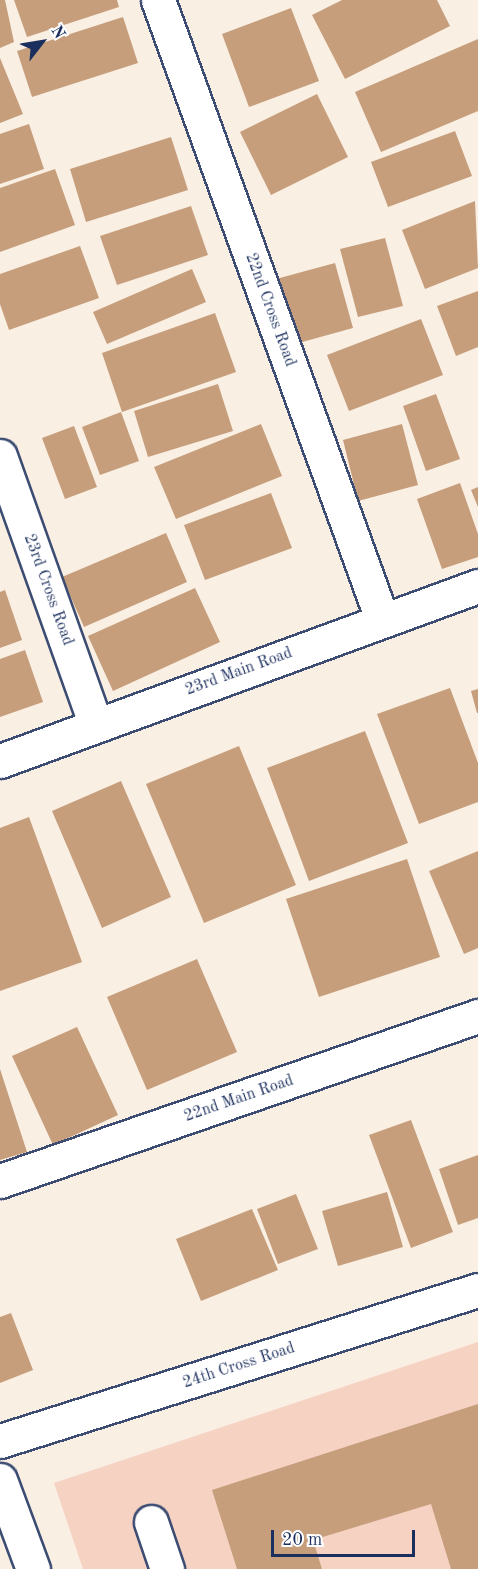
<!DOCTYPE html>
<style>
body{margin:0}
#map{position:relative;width:478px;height:1569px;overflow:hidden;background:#faefe3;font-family:"Old Standard TT",serif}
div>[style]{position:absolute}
.built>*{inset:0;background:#f6d2c3}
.building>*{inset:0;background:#c69e7c}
.roads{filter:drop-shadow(2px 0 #3c4c72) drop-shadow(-2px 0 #3c4c72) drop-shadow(0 2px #3c4c72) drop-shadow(0 -2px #3c4c72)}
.minor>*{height:33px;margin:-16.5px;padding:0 16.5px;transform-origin:16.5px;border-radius:16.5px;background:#fff}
span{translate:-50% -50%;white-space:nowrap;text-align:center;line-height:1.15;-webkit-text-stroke:4.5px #fff;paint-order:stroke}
.street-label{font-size:16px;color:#1b2f5e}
.north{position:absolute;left:12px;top:12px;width:60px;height:60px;-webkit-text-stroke:4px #fff;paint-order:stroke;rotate:59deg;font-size:16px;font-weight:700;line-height:24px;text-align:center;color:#1b2f5e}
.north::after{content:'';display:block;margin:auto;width:21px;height:27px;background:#1b2f5e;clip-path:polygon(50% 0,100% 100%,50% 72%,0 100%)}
.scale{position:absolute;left:271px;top:1530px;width:144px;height:27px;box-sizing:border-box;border:3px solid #1b2f5e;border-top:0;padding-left:8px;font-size:18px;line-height:21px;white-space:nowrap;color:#1b2f5e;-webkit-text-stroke:4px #fff;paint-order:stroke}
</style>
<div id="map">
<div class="built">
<div style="clip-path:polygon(478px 1342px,478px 1569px,83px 1569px,54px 1483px)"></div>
</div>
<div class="building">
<div style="clip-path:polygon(0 0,5px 0,14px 42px,0 48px)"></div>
<div style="clip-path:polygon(14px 0,117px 0,119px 7px,27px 37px)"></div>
<div style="clip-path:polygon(342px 0,437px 0,450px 26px,345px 79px,312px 15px)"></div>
<div style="clip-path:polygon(291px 8px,319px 81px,249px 107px,222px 34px)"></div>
<div style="clip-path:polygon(123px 17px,138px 63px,32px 97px,17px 51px)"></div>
<div style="clip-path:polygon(478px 39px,478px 111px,381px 152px,355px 92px)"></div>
<div style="clip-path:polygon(0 58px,23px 114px,0 123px)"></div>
<div style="clip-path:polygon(317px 94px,348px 157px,271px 195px,240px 132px)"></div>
<div style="clip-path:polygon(29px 124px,44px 169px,0 184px,0 134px)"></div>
<div style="clip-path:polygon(455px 131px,472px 176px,388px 207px,371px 162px)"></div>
<div style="clip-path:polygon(171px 137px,188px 190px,86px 222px,70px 169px)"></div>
<div style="clip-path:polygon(55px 169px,75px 225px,0 252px,0 188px)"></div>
<div style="clip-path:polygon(475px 201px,478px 268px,425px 289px,402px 230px)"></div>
<div style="clip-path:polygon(191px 206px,208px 255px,117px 285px,100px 236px)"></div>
<div style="clip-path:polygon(385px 238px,403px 306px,358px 317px,340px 249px)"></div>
<div style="clip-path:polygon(80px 246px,99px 298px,9px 330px,0 304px,0 274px)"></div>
<div style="clip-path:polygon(335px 263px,353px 328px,295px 344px,276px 279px)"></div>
<div style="clip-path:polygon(192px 269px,206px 302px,107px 344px,93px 312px)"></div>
<div style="clip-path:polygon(478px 291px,478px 347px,456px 356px,437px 306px)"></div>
<div style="clip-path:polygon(215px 313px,236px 372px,122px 412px,102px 353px)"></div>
<div style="clip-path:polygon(421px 319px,443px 375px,349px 411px,327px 355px)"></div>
<div style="clip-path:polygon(218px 384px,233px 431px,148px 457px,134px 411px)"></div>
<div style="clip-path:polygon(436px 394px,460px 459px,426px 471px,403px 406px)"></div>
<div style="clip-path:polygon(121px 412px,139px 461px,100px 475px,82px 427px)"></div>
<div style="clip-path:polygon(261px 424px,282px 476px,176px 519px,154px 467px)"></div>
<div style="clip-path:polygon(402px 424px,418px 485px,358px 501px,343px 440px)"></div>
<div style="clip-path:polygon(74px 426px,97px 487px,65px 499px,42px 438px)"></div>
<div style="clip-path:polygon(460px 483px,478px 534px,478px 557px,442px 569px,417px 499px)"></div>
<div style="clip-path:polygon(478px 487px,478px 507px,471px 490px)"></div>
<div style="clip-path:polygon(271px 493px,292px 548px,205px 580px,184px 525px)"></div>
<div style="clip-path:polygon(166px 533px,187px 582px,84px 627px,62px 577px)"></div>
<div style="clip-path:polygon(195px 588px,220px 642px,113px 691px,88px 636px)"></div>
<div style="clip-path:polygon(5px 590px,22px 640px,0 648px,0 592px)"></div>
<div style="clip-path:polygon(25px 650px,43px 702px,0 717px,0 659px)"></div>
<div style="clip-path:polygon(450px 688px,478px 763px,478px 802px,419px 824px,377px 714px)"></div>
<div style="clip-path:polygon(478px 689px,478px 713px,477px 713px,471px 691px)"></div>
<div style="clip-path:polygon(365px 731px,408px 843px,309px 881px,267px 768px)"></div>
<div style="clip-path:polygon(239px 746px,296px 885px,204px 923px,146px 784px)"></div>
<div style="clip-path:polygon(121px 781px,171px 897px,102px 928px,52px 811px)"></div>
<div style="clip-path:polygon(29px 817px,82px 962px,0 991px,0 828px)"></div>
<div style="clip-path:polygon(478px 851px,478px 948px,464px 954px,429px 871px)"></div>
<div style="clip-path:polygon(407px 859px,440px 957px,319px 997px,286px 899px)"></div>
<div style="clip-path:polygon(197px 959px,237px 1052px,147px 1090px,107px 997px)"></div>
<div style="clip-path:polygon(77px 1027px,118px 1115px,53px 1145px,12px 1056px)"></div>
<div style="clip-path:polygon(0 1069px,27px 1152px,0 1160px)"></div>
<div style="clip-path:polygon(411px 1120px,453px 1232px,411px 1248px,369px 1135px)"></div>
<div style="clip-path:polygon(478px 1155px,478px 1218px,458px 1225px,439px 1169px)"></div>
<div style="clip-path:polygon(387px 1192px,403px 1247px,338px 1266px,322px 1211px)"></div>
<div style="clip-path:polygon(296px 1194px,318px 1249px,278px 1264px,257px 1209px)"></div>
<div style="clip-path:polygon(252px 1209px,278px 1270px,201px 1301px,176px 1239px)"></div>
<div style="clip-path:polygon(11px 1313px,33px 1370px,0 1383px,0 1317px)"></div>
<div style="clip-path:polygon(478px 1404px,478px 1569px,451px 1569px,431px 1504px,313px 1540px,322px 1569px,237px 1569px,212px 1490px)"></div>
</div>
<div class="roads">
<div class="minor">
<div style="left:158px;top:0;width:658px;rotate:70.11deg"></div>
<div style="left:0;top:456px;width:286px;rotate:70.4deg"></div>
<div style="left:0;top:761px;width:509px;rotate:-20.11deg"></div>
<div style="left:0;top:1181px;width:506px;rotate:-19.04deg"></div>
<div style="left:0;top:1441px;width:501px;rotate:-17.53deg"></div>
<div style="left:0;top:1480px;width:95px;rotate:69.7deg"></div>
<div style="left:151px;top:1522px;width:50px;rotate:71.2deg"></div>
</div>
</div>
<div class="street-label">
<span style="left:270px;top:310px;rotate:70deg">22nd Cross Road</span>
<span style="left:48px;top:590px;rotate:70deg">23rd Cross Road</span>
<span style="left:239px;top:672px;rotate:-20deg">23rd Main Road</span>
<span style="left:239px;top:1099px;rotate:-19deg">22nd Main Road</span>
<span style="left:239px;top:1366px;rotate:-18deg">24th Cross Road</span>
</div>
<div class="north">N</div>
<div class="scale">20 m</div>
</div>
